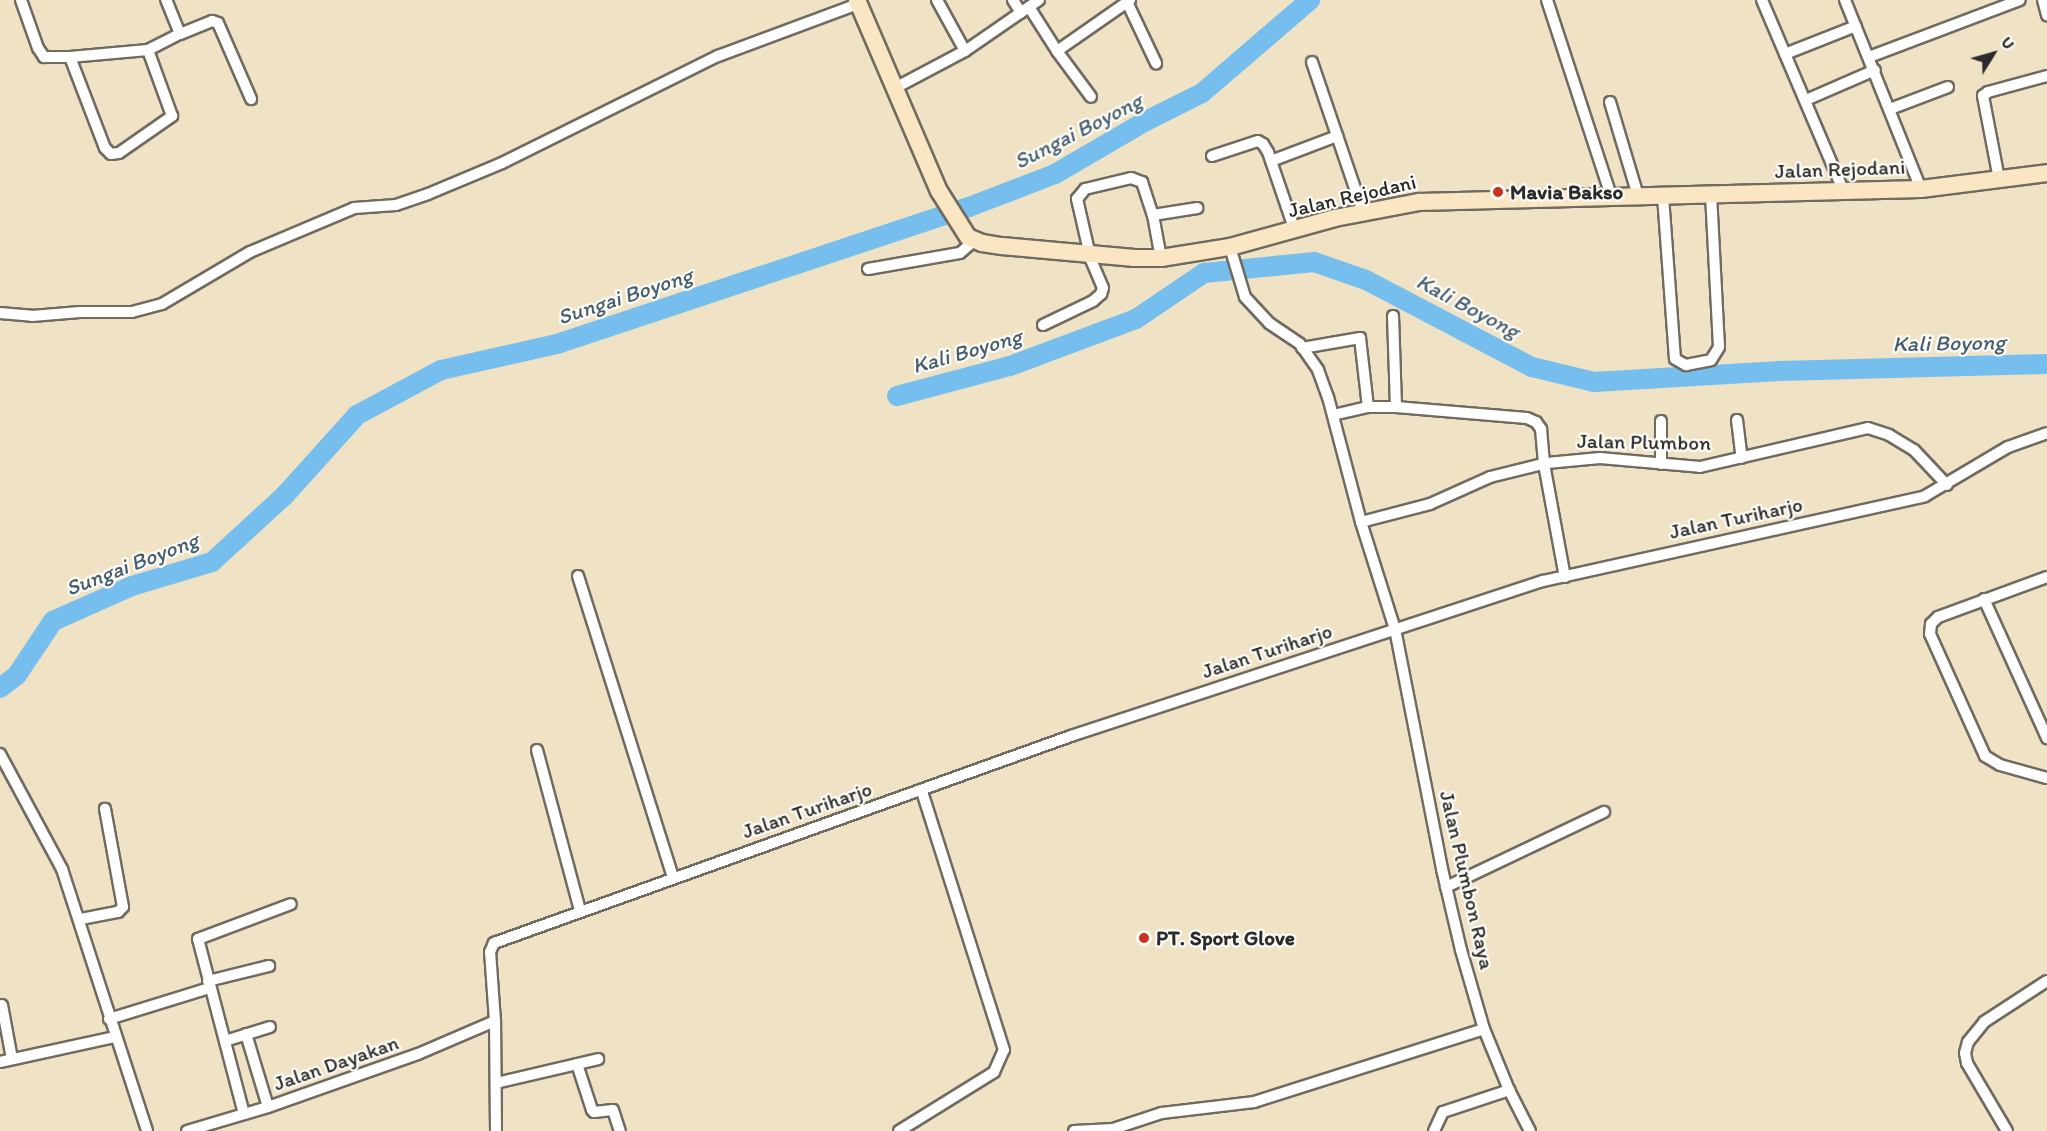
<!DOCTYPE html>
<style>
body{margin:0}
#map{position:relative;width:2047px;height:1131px;overflow:hidden;background:#f0e2c4;font-family:Itim,sans-serif}
div>[style]{position:absolute}
.river>*{height:20px;margin:-10px;padding:0 10px;transform-origin:10px;border-radius:10px;background:#76beee}
.roads{filter:drop-shadow(2px 0 #706b61) drop-shadow(-2px 0 #706b61) drop-shadow(0 2px #706b61) drop-shadow(0 -2px #706b61)}
.minor>*{height:10px;margin:-5px;padding:0 5px;transform-origin:5px;border-radius:5px;background:#fff}
.secondary>*{height:16px;margin:-8px;padding:0 8px;transform-origin:8px;border-radius:8px;background:#fbe6c4}
.dots>*{width:16px;height:16px;translate:-50% -50%;box-sizing:border-box;border:3px solid #fdfcf7;border-radius:50%}
span{translate:-50% -50%;white-space:nowrap;text-align:center;line-height:1.15;-webkit-text-stroke:4.5px #fdfcf7;paint-order:stroke}
.street-label{font-size:21px;color:#2b2b2b}
.poi-label{font-size:21px;color:#2b2b2b;font-weight:700}
.left{translate:0 -50%;text-align:left}
.water-label{font-size:22px;color:#455e6f;font-style:italic}
.north{position:absolute;left:1963px;top:24px;width:60px;height:60px;-webkit-text-stroke:4px #fdfcf7;paint-order:stroke;rotate:53deg;font-size:16px;font-weight:700;line-height:24px;text-align:center;color:#2b2b2b}
.north::after{content:'';display:block;margin:auto;width:21px;height:27px;background:#2b2b2b;clip-path:polygon(50% 0,100% 100%,50% 72%,0 100%)}
</style>
<div id="map">
<div class="river">
<div style="left:897px;top:396px;width:117px;rotate:-14.9deg"></div>
<div style="left:1010px;top:366px;width:134px;rotate:-20.5deg"></div>
<div style="left:1136px;top:319px;width:82px;rotate:-34.1deg"></div>
<div style="left:1204px;top:273px;width:111px;rotate:-5.7deg"></div>
<div style="left:1314px;top:262px;width:55px;rotate:19.1deg"></div>
<div style="left:1366px;top:280px;width:187px;rotate:27.7deg"></div>
<div style="left:1532px;top:367px;width:64px;rotate:13.6deg"></div>
<div style="left:1594px;top:382px;width:186px;rotate:-3.4deg"></div>
<div style="left:1780px;top:371px;width:267px;rotate:-1.5deg"></div>
<div style="left:0;top:688px;width:21px;rotate:-37deg"></div>
<div style="left:17px;top:675px;width:65px;rotate:-56.3deg"></div>
<div style="left:53px;top:621px;width:86px;rotate:-23.9deg"></div>
<div style="left:132px;top:586px;width:84px;rotate:-16.7deg"></div>
<div style="left:212px;top:562px;width:99px;rotate:-42.5deg"></div>
<div style="left:285px;top:495px;width:108px;rotate:-48deg"></div>
<div style="left:357px;top:415px;width:95px;rotate:-28.2deg"></div>
<div style="left:441px;top:370px;width:119px;rotate:-12.6deg"></div>
<div style="left:557px;top:344px;width:434px;rotate:-18.4deg"></div>
<div style="left:969px;top:207px;width:92px;rotate:-21deg"></div>
<div style="left:1055px;top:174px;width:103px;rotate:-30.3deg"></div>
<div style="left:1144px;top:122px;width:65px;rotate:-26.6deg"></div>
<div style="left:1202px;top:93px;width:143px;rotate:-40.7deg"></div>
</div>
<div class="roads">
<div class="minor">
<div style="left:21px;top:0;width:51px;rotate:70.5deg"></div>
<div style="left:38px;top:48px;width:11px;rotate:56deg"></div>
<div style="left:44px;top:57px;width:26px"></div>
<div style="left:70px;top:57px;width:78px;rotate:-5.1deg"></div>
<div style="left:148px;top:50px;width:36px;rotate:-27deg"></div>
<div style="left:180px;top:34px;width:37px;rotate:-112deg"></div>
<div style="left:937px;top:0;width:58px;rotate:61.2deg"></div>
<div style="left:1013px;top:0;width:15px;rotate:58deg"></div>
<div style="left:1547px;top:0;width:206px;rotate:71.9deg"></div>
<div style="left:1762px;top:0;width:209px;rotate:66.9deg"></div>
<div style="left:1845px;top:0;width:204px;rotate:68.1deg"></div>
<div style="left:2043px;top:0;width:16px;rotate:75deg"></div>
<div style="left:1127px;top:2px;width:68px;rotate:64.6deg"></div>
<div style="left:1029px;top:7px;width:52px;rotate:57.5deg"></div>
<div style="left:1057px;top:51px;width:57px;rotate:53.5deg"></div>
<div style="left:180px;top:34px;width:35px;rotate:-22deg"></div>
<div style="left:212px;top:21px;width:6px;rotate:18deg"></div>
<div style="left:218px;top:23px;width:83px;rotate:66.5deg"></div>
<div style="left:1057px;top:51px;width:89px;rotate:-34.9deg"></div>
<div style="left:1785px;top:54px;width:76px;rotate:-21.5deg"></div>
<div style="left:70px;top:57px;width:97px;rotate:69deg"></div>
<div style="left:105px;top:148px;width:8px;rotate:45deg"></div>
<div style="left:111px;top:154px;width:8px;rotate:-7deg"></div>
<div style="left:119px;top:153px;width:65px;rotate:-34.9deg"></div>
<div style="left:172px;top:116px;width:70px;rotate:-110deg"></div>
<div style="left:1869px;top:57px;width:161px;rotate:-20.7deg"></div>
<div style="left:1312px;top:62px;width:158px;rotate:71.2deg"></div>
<div style="left:895px;top:88px;width:79px;rotate:-27.9deg"></div>
<div style="left:965px;top:51px;width:90px;rotate:-34.6deg"></div>
<div style="left:1806px;top:100px;width:75px;rotate:-23.5deg"></div>
<div style="left:1610px;top:102px;width:98px;rotate:73.4deg"></div>
<div style="left:1890px;top:109px;width:62px;rotate:-20.8deg"></div>
<div style="left:1212px;top:156px;width:48px;rotate:-18.1deg"></div>
<div style="left:1258px;top:141px;width:6px;rotate:31deg"></div>
<div style="left:1263px;top:144px;width:9px;rotate:58deg"></div>
<div style="left:1268px;top:152px;width:83px;rotate:71.1deg"></div>
<div style="left:1271px;top:161px;width:71px;rotate:-20.7deg"></div>
<div style="left:1999px;top:179px;width:85px;rotate:-100.9deg"></div>
<div style="left:1983px;top:96px;width:6px;rotate:-39deg"></div>
<div style="left:1988px;top:92px;width:61px;rotate:-15.2deg"></div>
<div style="left:1663px;top:196px;width:163px;rotate:85.8deg"></div>
<div style="left:1675px;top:359px;width:13px;rotate:29deg"></div>
<div style="left:1686px;top:365px;width:25px;rotate:-11deg"></div>
<div style="left:1711px;top:360px;width:15px;rotate:-58deg"></div>
<div style="left:1719px;top:347px;width:152px;rotate:-93deg"></div>
<div style="left:1153px;top:215px;width:45px;rotate:-9deg"></div>
<div style="left:1230px;top:247px;width:52px;rotate:73.3deg"></div>
<div style="left:1245px;top:297px;width:35px;rotate:47deg"></div>
<div style="left:1269px;top:323px;width:37px;rotate:34deg"></div>
<div style="left:1300px;top:344px;width:32px;rotate:55deg"></div>
<div style="left:1318px;top:370px;width:29px;rotate:70deg"></div>
<div style="left:1328px;top:397px;width:129px;rotate:75.2deg"></div>
<div style="left:1361px;top:522px;width:112px;rotate:72.4deg"></div>
<div style="left:1395px;top:629px;width:245px;rotate:78.9deg"></div>
<div style="left:1442px;top:869px;width:83px;rotate:76.8deg"></div>
<div style="left:1461px;top:950px;width:82px;rotate:73.8deg"></div>
<div style="left:1484px;top:1029px;width:66px;rotate:67.7deg"></div>
<div style="left:1509px;top:1090px;width:46px;rotate:62.9deg"></div>
<div style="left:868px;top:269px;width:93px;rotate:-9.9deg"></div>
<div style="left:960px;top:253px;width:18px;rotate:-41deg"></div>
<div style="left:0;top:313px;width:32px;rotate:5deg"></div>
<div style="left:32px;top:316px;width:48px;rotate:-4.8deg"></div>
<div style="left:80px;top:312px;width:52px"></div>
<div style="left:132px;top:312px;width:31px;rotate:-15deg"></div>
<div style="left:162px;top:304px;width:102px;rotate:-30.6deg"></div>
<div style="left:250px;top:252px;width:113px;rotate:-22.9deg"></div>
<div style="left:354px;top:208px;width:42px;rotate:-4.1deg"></div>
<div style="left:396px;top:205px;width:34px;rotate:-19deg"></div>
<div style="left:428px;top:194px;width:80px;rotate:-22.7deg"></div>
<div style="left:502px;top:163px;width:241px;rotate:-26.4deg"></div>
<div style="left:718px;top:56px;width:149px;rotate:-20.4deg"></div>
<div style="left:1393px;top:316px;width:91px;rotate:88.1deg"></div>
<div style="left:1043px;top:325px;width:55px;rotate:-25.6deg"></div>
<div style="left:1093px;top:301px;width:11px;rotate:-41deg"></div>
<div style="left:1101px;top:294px;width:6px;rotate:-72deg"></div>
<div style="left:1103px;top:288px;width:30px;rotate:-113deg"></div>
<div style="left:1091px;top:260px;width:63px;rotate:-102.9deg"></div>
<div style="left:1077px;top:199px;width:13px;rotate:-51deg"></div>
<div style="left:1085px;top:189px;width:47px;rotate:-13.4deg"></div>
<div style="left:1131px;top:178px;width:12px;rotate:20deg"></div>
<div style="left:1142px;top:182px;width:35px;rotate:72deg"></div>
<div style="left:1153px;top:215px;width:44px;rotate:79.5deg"></div>
<div style="left:1302px;top:348px;width:59px;rotate:-9.8deg"></div>
<div style="left:1360px;top:338px;width:69px;rotate:83.4deg"></div>
<div style="left:1333px;top:415px;width:36px;rotate:-13deg"></div>
<div style="left:1368px;top:407px;width:28px"></div>
<div style="left:1396px;top:407px;width:131px;rotate:4.8deg"></div>
<div style="left:1527px;top:418px;width:10px;rotate:24deg"></div>
<div style="left:1536px;top:422px;width:9px;rotate:54deg"></div>
<div style="left:1541px;top:429px;width:35px;rotate:85deg"></div>
<div style="left:1544px;top:464px;width:115px;rotate:79.5deg"></div>
<div style="left:1737px;top:420px;width:38px;rotate:83deg"></div>
<div style="left:1661px;top:421px;width:43px;rotate:90deg"></div>
<div style="left:1361px;top:522px;width:71px;rotate:-14.6deg"></div>
<div style="left:1430px;top:504px;width:66px;rotate:-24.2deg"></div>
<div style="left:1490px;top:477px;width:59px;rotate:-13.8deg"></div>
<div style="left:1547px;top:463px;width:53px;rotate:-5.4deg"></div>
<div style="left:1600px;top:458px;width:100px;rotate:5.1deg"></div>
<div style="left:1700px;top:467px;width:172px;rotate:-13.1deg"></div>
<div style="left:1868px;top:428px;width:22px;rotate:18deg"></div>
<div style="left:1889px;top:435px;width:29px;rotate:31deg"></div>
<div style="left:1914px;top:450px;width:48px;rotate:46.7deg"></div>
<div style="left:578px;top:576px;width:316px;rotate:72.5deg"></div>
<div style="left:2047px;top:577px;width:116px;rotate:159.8deg"></div>
<div style="left:1938px;top:617px;width:10px;rotate:135deg"></div>
<div style="left:1931px;top:624px;width:10px;rotate:96deg"></div>
<div style="left:1930px;top:634px;width:134px;rotate:65.7deg"></div>
<div style="left:1985px;top:756px;width:17px;rotate:31deg"></div>
<div style="left:2000px;top:765px;width:49px;rotate:15.5deg"></div>
<div style="left:1984px;top:599px;width:153px;rotate:65.6deg"></div>
<div style="left:537px;top:750px;width:167px;rotate:75deg"></div>
<div style="left:0;top:754px;width:131px;rotate:61.7deg"></div>
<div style="left:62px;top:869px;width:275px;rotate:72deg"></div>
<div style="left:1446px;top:887px;width:175px;rotate:-25.4deg"></div>
<div style="left:81px;top:919px;width:38px;rotate:-11deg"></div>
<div style="left:118px;top:912px;width:7px;rotate:-45deg"></div>
<div style="left:123px;top:907px;width:100px;rotate:-100.4deg"></div>
<div style="left:208px;top:981px;width:63px;rotate:-13.8deg"></div>
<div style="left:2px;top:1005px;width:55px;rotate:79.5deg"></div>
<div style="left:109px;top:1019px;width:105px;rotate:-17.2deg"></div>
<div style="left:246px;top:1034px;width:76px;rotate:73.2deg"></div>
<div style="left:225px;top:1041px;width:47px;rotate:-17.3deg"></div>
<div style="left:0;top:1062px;width:118px;rotate:-12.3deg"></div>
<div style="left:577px;top:1064px;width:48px;rotate:71.9deg"></div>
<div style="left:592px;top:1110px;width:3px;rotate:45deg"></div>
<div style="left:594px;top:1112px;width:19px;rotate:-6deg"></div>
<div style="left:613px;top:1110px;width:22px;rotate:72deg"></div>
<div style="left:496px;top:1083px;width:105px;rotate:-13.2deg"></div>
<div style="left:244px;top:1114px;width:181px;rotate:-104.7deg"></div>
<div style="left:198px;top:939px;width:99px;rotate:-20.6deg"></div>
<div style="left:187px;top:1131px;width:84px;rotate:-16.5deg"></div>
<div style="left:268px;top:1107px;width:159px;rotate:-19.5deg"></div>
<div style="left:418px;top:1054px;width:84px;rotate:-23.2deg"></div>
<div style="left:496px;top:1131px;width:110px;rotate:-90.5deg"></div>
<div style="left:495px;top:1021px;width:69px;rotate:-94.1deg"></div>
<div style="left:490px;top:952px;width:10px;rotate:-66deg"></div>
<div style="left:494px;top:943px;width:613px;rotate:-19.74deg"></div>
<div style="left:1071px;top:736px;width:497px;rotate:-18.2deg"></div>
<div style="left:1543px;top:581px;width:391px;rotate:-12.5deg"></div>
<div style="left:1925px;top:496px;width:96px;rotate:-30.6deg"></div>
<div style="left:2008px;top:447px;width:41px;rotate:-19.7deg"></div>
<div style="left:899px;top:1131px;width:112px;rotate:-31.8deg"></div>
<div style="left:994px;top:1072px;width:24px;rotate:-66deg"></div>
<div style="left:1004px;top:1050px;width:272px;rotate:-107.6deg"></div>
<div style="left:1074px;top:1131px;width:39px;rotate:-3deg"></div>
<div style="left:1113px;top:1129px;width:52px;rotate:-18.1deg"></div>
<div style="left:1162px;top:1113px;width:93px;rotate:-6.8deg"></div>
<div style="left:1254px;top:1102px;width:241px;rotate:-17.6deg"></div>
<div style="left:1434px;top:1131px;width:21px;rotate:-65deg"></div>
<div style="left:1443px;top:1112px;width:70px;rotate:-18.4deg"></div>
<div style="left:2007px;top:1131px;width:79px;rotate:-120.5deg"></div>
<div style="left:1967px;top:1063px;width:10px;rotate:-101deg"></div>
<div style="left:1965px;top:1053px;width:11px;rotate:-75deg"></div>
<div style="left:1968px;top:1042px;width:26px;rotate:-51deg"></div>
<div style="left:1984px;top:1022px;width:75px;rotate:-33.1deg"></div>
</div>
<div class="secondary">
<div style="left:857px;top:0;width:208px;rotate:66.8deg"></div>
<div style="left:939px;top:191px;width:54px;rotate:57.8deg"></div>
<div style="left:968px;top:237px;width:15px;rotate:23deg"></div>
<div style="left:982px;top:243px;width:20px;rotate:9deg"></div>
<div style="left:1002px;top:246px;width:133px;rotate:5.2deg"></div>
<div style="left:1134px;top:258px;width:27px"></div>
<div style="left:1161px;top:258px;width:70px;rotate:-9.1deg"></div>
<div style="left:1230px;top:247px;width:109px;rotate:-15.4deg"></div>
<div style="left:1335px;top:218px;width:86px;rotate:-10.8deg"></div>
<div style="left:1419px;top:202px;width:502px;rotate:-1.48deg"></div>
<div style="left:1921px;top:189px;width:127px;rotate:-7.2deg"></div>
</div>
</div>
<div class="dots">
<div style="left:1498px;top:192px;background:#c8321e"></div>
<div style="left:1144px;top:938px;background:#c8321e"></div>
</div>
<div class="street-label">
<span style="left:1840px;top:169px;rotate:-2deg">Jalan Rejodani</span>
<span style="left:1352px;top:196px;rotate:-13deg">Jalan Rejodani</span>
<span style="left:1644px;top:442px;rotate:1deg">Jalan Plumbon</span>
<span style="left:1736px;top:518px;rotate:-12deg">Jalan Turiharjo</span>
<span style="left:1267px;top:651px;rotate:-18deg">Jalan Turiharjo</span>
<span style="left:807px;top:810px;rotate:-19deg">Jalan Turiharjo</span>
<span style="left:1467px;top:880px;rotate:77deg">Jalan Plumbon Raya</span>
<span style="left:336px;top:1063px;rotate:-19deg">Jalan Dayakan</span>
</div>
<div class="poi-label">
<span class="left" style="left:1510px;top:192px">Mavia Bakso</span>
<span class="left" style="left:1156px;top:938px">PT. Sport Glove</span>
</div>
<div class="water-label">
<span style="left:1078px;top:131px;rotate:-27deg">Sungai Boyong</span>
<span style="left:625px;top:296px;rotate:-18deg">Sungai Boyong</span>
<span style="left:1468px;top:306px;rotate:28deg">Kali Boyong</span>
<span style="left:1949px;top:343px;rotate:-1deg">Kali Boyong</span>
<span style="left:967px;top:351px;rotate:-16deg">Kali Boyong</span>
<span style="left:132px;top:564px;rotate:-21deg">Sungai Boyong</span>
</div>
<div class="north">U</div>
</div>
